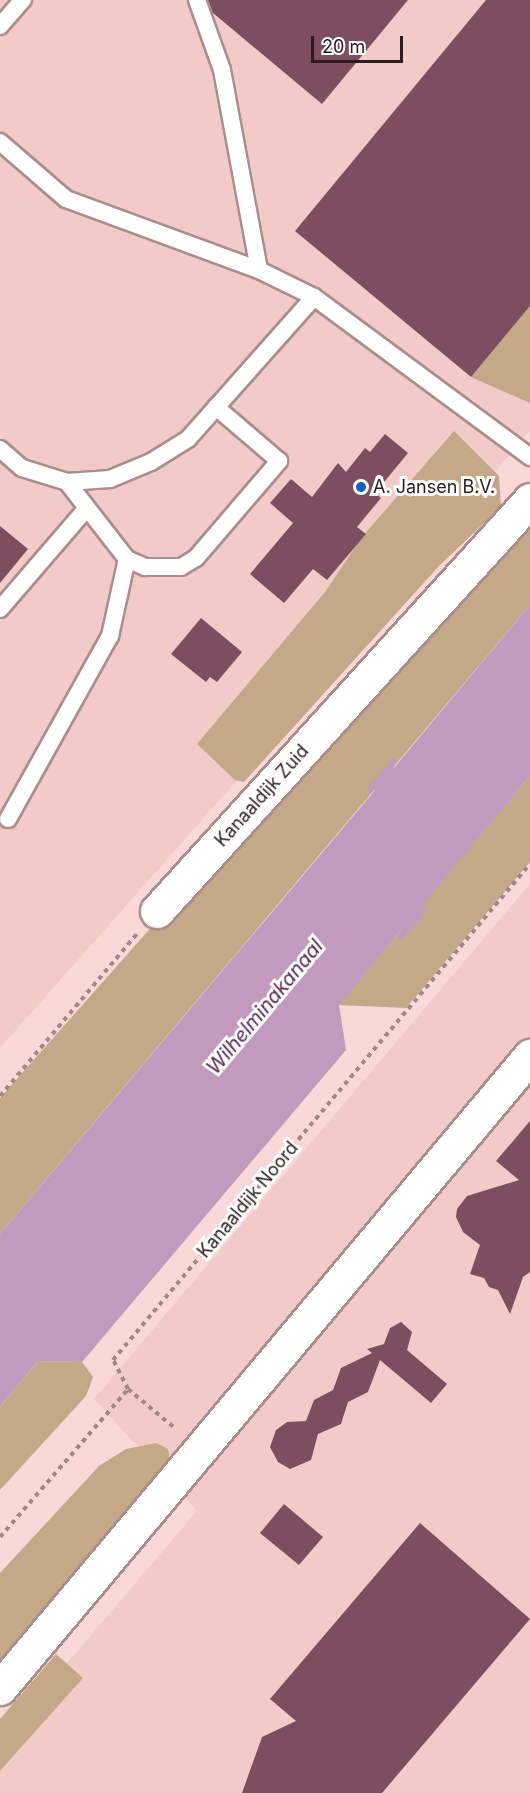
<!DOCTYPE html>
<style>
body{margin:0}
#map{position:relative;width:530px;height:1793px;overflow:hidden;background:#f9d8d7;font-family:Inter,sans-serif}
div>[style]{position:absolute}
.built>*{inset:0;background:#f2cac8}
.green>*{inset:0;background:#c4a988}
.water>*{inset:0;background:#c19abd}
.building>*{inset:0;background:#7c4e60}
.path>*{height:4px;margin-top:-2px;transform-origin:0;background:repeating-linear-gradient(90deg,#a08887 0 4.5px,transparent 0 9px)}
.roads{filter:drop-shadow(2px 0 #ab8d8c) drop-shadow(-2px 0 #ab8d8c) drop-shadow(0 2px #ab8d8c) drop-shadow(0 -2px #ab8d8c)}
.lane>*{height:16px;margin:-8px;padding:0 8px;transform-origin:8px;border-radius:8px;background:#fff}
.street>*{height:33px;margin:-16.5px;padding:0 16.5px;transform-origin:16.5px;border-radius:16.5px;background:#fff}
.secondary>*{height:33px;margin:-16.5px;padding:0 16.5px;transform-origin:16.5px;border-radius:16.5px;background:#fff}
.dots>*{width:16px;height:16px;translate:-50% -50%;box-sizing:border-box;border:3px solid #fff;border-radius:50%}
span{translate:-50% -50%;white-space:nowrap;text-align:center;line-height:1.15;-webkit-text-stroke:6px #fff;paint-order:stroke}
.poi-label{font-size:18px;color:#291d1d}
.left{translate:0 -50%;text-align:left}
.street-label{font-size:18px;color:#291d1d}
.water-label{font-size:20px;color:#572754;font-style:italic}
.scale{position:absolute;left:311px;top:36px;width:92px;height:27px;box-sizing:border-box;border:3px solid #291d1d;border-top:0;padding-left:8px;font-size:18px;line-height:21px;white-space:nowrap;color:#291d1d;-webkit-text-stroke:4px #fff;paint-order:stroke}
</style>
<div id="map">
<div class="built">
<div style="clip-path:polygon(0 0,530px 0,530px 430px,240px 777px,0 1048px)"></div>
<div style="clip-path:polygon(530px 884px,530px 1793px,0 1793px,0 1742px,197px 1511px,94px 1399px)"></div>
</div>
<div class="green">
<div style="clip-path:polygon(530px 306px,530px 403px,471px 377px)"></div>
<div style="clip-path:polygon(454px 431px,499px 476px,501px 507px,439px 566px,244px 782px,235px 780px,197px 744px,325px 592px,362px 537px)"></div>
<div style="clip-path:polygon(530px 513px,530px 605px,0 1234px,0 1098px,287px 774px)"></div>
<div style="clip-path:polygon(530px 776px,530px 862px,406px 1008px,338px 1005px,402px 929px,401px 941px,417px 910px)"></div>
<div style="clip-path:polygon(38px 1361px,82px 1362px,93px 1377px,86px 1396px,0 1490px,0 1407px)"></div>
<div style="clip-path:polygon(156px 1443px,168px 1449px,171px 1466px,0 1670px,0 1573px,99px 1466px,126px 1449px)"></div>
<div style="clip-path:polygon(56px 1654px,83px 1678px,0 1771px,0 1719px)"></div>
</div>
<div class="water">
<div style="clip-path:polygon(530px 605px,530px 776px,418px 910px,424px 906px,428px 910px,401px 941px,397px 938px,402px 929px,339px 1005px,346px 1050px,82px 1362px,38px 1361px,0 1407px,0 1234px,376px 789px,370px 794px,366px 790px,394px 757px,397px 760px,393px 769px)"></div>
</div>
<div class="building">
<div style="clip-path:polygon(208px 0,408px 0,322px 104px,213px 13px)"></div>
<div style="clip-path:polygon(486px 0,530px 0,530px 306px,471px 377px,295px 231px)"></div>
<div style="clip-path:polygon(385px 434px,408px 453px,375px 493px,381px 498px,357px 527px,366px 534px,327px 580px,313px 569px,284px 603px,250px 574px,293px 523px,270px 503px,291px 479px,312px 497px,338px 463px,346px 472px,365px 448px,370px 452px)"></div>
<div style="clip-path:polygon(0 526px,28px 549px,0 583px)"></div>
<div style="clip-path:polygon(201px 618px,242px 652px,217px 682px,210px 677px,206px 682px,171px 654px)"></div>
<div style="clip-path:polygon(530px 1121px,530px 1272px,523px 1277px,510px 1314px,498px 1290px,489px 1287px,484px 1278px,470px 1274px,480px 1245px,463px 1232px,456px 1217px,457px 1209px,467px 1196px,519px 1180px,496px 1161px)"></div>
<div style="clip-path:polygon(401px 1322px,412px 1332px,407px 1350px,447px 1384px,431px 1403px,380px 1360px,368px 1392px,348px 1402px,341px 1424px,318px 1434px,311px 1460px,290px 1469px,278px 1462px,270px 1447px,276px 1430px,287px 1422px,306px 1421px,314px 1400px,333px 1390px,341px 1368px,372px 1353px,367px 1349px,384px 1344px,390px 1328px)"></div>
<div style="clip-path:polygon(284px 1504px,323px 1537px,299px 1565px,260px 1533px)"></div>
<div style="clip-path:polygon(420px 1523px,530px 1619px,382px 1793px,242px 1793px,262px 1737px,296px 1721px,270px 1699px)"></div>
</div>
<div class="path">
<div style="left:0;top:1096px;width:212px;rotate:-49.8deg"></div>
<div style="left:128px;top:1389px;width:62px;rotate:39.8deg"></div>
<div style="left:0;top:1537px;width:196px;rotate:-49.1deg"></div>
<div style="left:128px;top:1389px;width:33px;rotate:-117deg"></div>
<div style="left:113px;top:1360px;width:648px;rotate:-49.95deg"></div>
</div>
<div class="roads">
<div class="lane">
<div style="left:197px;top:0;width:74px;rotate:70.3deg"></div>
<div style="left:222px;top:70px;width:203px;rotate:79.5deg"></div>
<div style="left:0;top:26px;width:35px;rotate:-49deg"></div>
<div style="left:0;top:142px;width:87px;rotate:40.8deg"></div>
<div style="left:66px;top:199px;width:206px;rotate:20.2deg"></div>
<div style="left:259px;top:270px;width:61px;rotate:26.1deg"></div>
<div style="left:314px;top:297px;width:269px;rotate:36.5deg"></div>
<div style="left:0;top:449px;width:29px;rotate:41deg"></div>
<div style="left:22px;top:468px;width:47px;rotate:17.3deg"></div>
<div style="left:67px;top:482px;width:43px;rotate:-4deg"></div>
<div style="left:110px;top:479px;width:44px;rotate:-22.5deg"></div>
<div style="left:151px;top:462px;width:44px;rotate:-31.9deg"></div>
<div style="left:188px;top:439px;width:190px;rotate:-48.4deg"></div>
<div style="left:67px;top:482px;width:98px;rotate:52.1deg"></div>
<div style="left:127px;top:559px;width:20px;rotate:24deg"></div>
<div style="left:145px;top:567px;width:36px"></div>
<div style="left:181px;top:567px;width:17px;rotate:-31deg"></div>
<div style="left:196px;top:558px;width:128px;rotate:-49.4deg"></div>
<div style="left:279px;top:461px;width:83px;rotate:-139.4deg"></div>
<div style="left:0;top:609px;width:133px;rotate:-49.3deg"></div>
<div style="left:8px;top:819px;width:210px;rotate:-60.9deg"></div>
<div style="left:110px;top:636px;width:79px;rotate:-77.6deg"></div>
</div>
<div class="street">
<div style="left:157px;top:911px;width:555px;rotate:-47.77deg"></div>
</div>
<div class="secondary">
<div style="left:0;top:1688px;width:825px;rotate:-50.02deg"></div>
</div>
</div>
<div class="dots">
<div style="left:361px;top:487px;background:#1163b1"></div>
</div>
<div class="poi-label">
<span class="left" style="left:373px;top:487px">A. Jansen B.V.</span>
</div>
<div class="street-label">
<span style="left:262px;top:796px;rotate:-48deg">Kanaaldijk Zuid</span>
<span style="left:248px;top:1200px;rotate:-50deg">Kanaaldijk Noord</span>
</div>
<div class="water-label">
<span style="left:265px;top:1007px;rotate:-50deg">Wilhelminakanaal</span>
</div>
<div class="scale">20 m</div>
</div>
